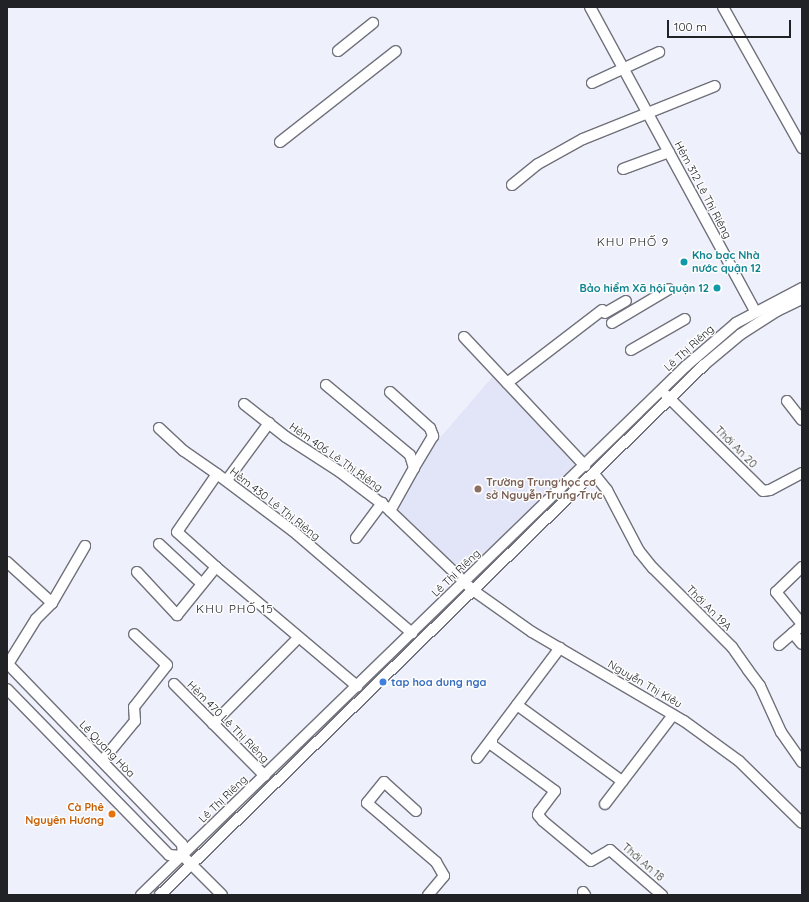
<!DOCTYPE html>
<meta charset="utf-8">
<style>
body{margin:0}
#map{position:relative;width:809px;height:902px;overflow:hidden;background:#eef0fc;font-family:Quicksand,sans-serif}
div>[style]{position:absolute}
.built>*{inset:0;background:#e2e5f8}
.roads{filter:drop-shadow(1px 0 #70717b) drop-shadow(-1px 0 #70717b) drop-shadow(0 1px #70717b) drop-shadow(0 -1px #70717b)}
.minor>*{height:10px;margin:-5px;padding:0 5px;transform-origin:5px;border-radius:5px;background:#fff}
.dots>*{width:11px;height:11px;translate:-50% -50%;box-sizing:border-box;border:2px solid #fefefe;border-radius:50%}
span{translate:-50% -50%;white-space:nowrap;text-align:center;line-height:1.15;-webkit-text-stroke:3px #fefefe;paint-order:stroke}
.street-label{font-size:11px;color:#212226}
.culture-label{font-size:11px;color:#0d838f;font-weight:700}
.left{translate:0 -50%;text-align:left}
.right{translate:-100% -50%;text-align:right}
.education-label{font-size:11px;color:#785e54;font-weight:700}
.shop-label{font-size:11px;color:#366cbe;font-weight:700}
.food-label{font-size:11px;color:#c56008;font-weight:700}
.neighbourhood-label{font-size:12px;color:#212226;letter-spacing:1px}
.frame{position:absolute;inset:0;border:8px solid #212226;pointer-events:none}
.scale{position:absolute;left:667px;top:20px;width:124px;height:18px;box-sizing:border-box;border:2px solid #212226;border-top:0;padding-left:5px;font-size:12px;line-height:14px;white-space:nowrap;color:#212226;-webkit-text-stroke:3px #fefefe;paint-order:stroke}
</style>
<div id="map">
<div class="built">
<div style="clip-path:polygon(494px 375px,577px 464px,464px 575px,395px 507px,439px 439px)"></div>
</div>
<div class="roads">
<div class="minor">
<div style="left:590px;top:7px;width:346px;rotate:61.5deg"></div>
<div style="left:723px;top:7px;width:162px;rotate:60.7deg"></div>
<div style="left:338px;top:51px;width:45px;rotate:-38.7deg"></div>
<div style="left:592px;top:83px;width:74px;rotate:-24.8deg"></div>
<div style="left:280px;top:142px;width:147px;rotate:-38.1deg"></div>
<div style="left:623px;top:169px;width:49px;rotate:-20.3deg"></div>
<div style="left:512px;top:185px;width:33px;rotate:-39deg"></div>
<div style="left:538px;top:164px;width:51px;rotate:-29.1deg"></div>
<div style="left:583px;top:139px;width:142px;rotate:-21.9deg"></div>
<div style="left:605px;top:313px;width:24px;rotate:-30deg"></div>
<div style="left:612px;top:323px;width:66px;rotate:-30.8deg"></div>
<div style="left:464px;top:337px;width:177px;rotate:46.8deg"></div>
<div style="left:631px;top:350px;width:62px;rotate:-29.9deg"></div>
<div style="left:507px;top:383px;width:120px;rotate:-37.5deg"></div>
<div style="left:326px;top:385px;width:109px;rotate:39.8deg"></div>
<div style="left:410px;top:455px;width:14px;rotate:73deg"></div>
<div style="left:414px;top:468px;width:49px;rotate:119.2deg"></div>
<div style="left:390px;top:392px;width:54px;rotate:42deg"></div>
<div style="left:430px;top:428px;width:9px;rotate:69deg"></div>
<div style="left:433px;top:436px;width:37px;rotate:121deg"></div>
<div style="left:666px;top:395px;width:136px;rotate:44.7deg"></div>
<div style="left:763px;top:491px;width:7px;rotate:-8deg"></div>
<div style="left:770px;top:490px;width:36px;rotate:-28deg"></div>
<div style="left:787px;top:401px;width:24px;rotate:52deg"></div>
<div style="left:244px;top:404px;width:53px;rotate:38.2deg"></div>
<div style="left:286px;top:437px;width:64px;rotate:32.9deg"></div>
<div style="left:340px;top:472px;width:58px;rotate:37.3deg"></div>
<div style="left:386px;top:507px;width:122px;rotate:43.7deg"></div>
<div style="left:474px;top:591px;width:71px;rotate:35.3deg"></div>
<div style="left:532px;top:632px;width:176px;rotate:30.4deg"></div>
<div style="left:684px;top:721px;width:68px;rotate:36deg"></div>
<div style="left:739px;top:761px;width:88px;rotate:44.5deg"></div>
<div style="left:159px;top:428px;width:34px;rotate:43deg"></div>
<div style="left:184px;top:451px;width:40px;rotate:34.9deg"></div>
<div style="left:594px;top:474px;width:21px;rotate:51deg"></div>
<div style="left:607px;top:490px;width:69px;rotate:62.3deg"></div>
<div style="left:639px;top:551px;width:22px;rotate:51deg"></div>
<div style="left:653px;top:568px;width:112px;rotate:45deg"></div>
<div style="left:732px;top:647px;width:28px;rotate:55deg"></div>
<div style="left:748px;top:670px;width:20px;rotate:53deg"></div>
<div style="left:760px;top:686px;width:51px;rotate:65.5deg"></div>
<div style="left:781px;top:732px;width:37px;rotate:55deg"></div>
<div style="left:227px;top:480px;width:71px;rotate:-53.6deg"></div>
<div style="left:356px;top:538px;width:44px;rotate:-53.4deg"></div>
<div style="left:159px;top:544px;width:57px;rotate:42.9deg"></div>
<div style="left:7px;top:562px;width:61px;rotate:42.3deg"></div>
<div style="left:216px;top:567px;width:52px;rotate:-138.1deg"></div>
<div style="left:177px;top:532px;width:70px;rotate:-55.4deg"></div>
<div style="left:217px;top:474px;width:95px;rotate:36.9deg"></div>
<div style="left:293px;top:531px;width:157px;rotate:40.6deg"></div>
<div style="left:802px;top:567px;width:36px;rotate:136deg"></div>
<div style="left:776px;top:592px;width:41px;rotate:50.9deg"></div>
<div style="left:137px;top:572px;width:59px;rotate:47.1deg"></div>
<div style="left:177px;top:615px;width:62px;rotate:-50.9deg"></div>
<div style="left:216px;top:567px;width:185px;rotate:40.2deg"></div>
<div style="left:802px;top:625px;width:12px;rotate:138deg"></div>
<div style="left:793px;top:633px;width:14px;rotate:51deg"></div>
<div style="left:779px;top:645px;width:18px;rotate:-41deg"></div>
<div style="left:7px;top:663px;width:252px;rotate:46deg"></div>
<div style="left:182px;top:844px;width:12px;rotate:85deg"></div>
<div style="left:183px;top:856px;width:55px;rotate:45deg"></div>
<div style="left:8px;top:664px;width:53px;rotate:-58.1deg"></div>
<div style="left:36px;top:619px;width:23px;rotate:-45deg"></div>
<div style="left:52px;top:603px;width:66px;rotate:-59.9deg"></div>
<div style="left:174px;top:684px;width:129px;rotate:45.3deg"></div>
<div style="left:7px;top:689px;width:232px;rotate:45.7deg"></div>
<div style="left:169px;top:855px;width:14px;rotate:4deg"></div>
<div style="left:517px;top:705px;width:130px;rotate:35.9deg"></div>
<div style="left:213px;top:724px;width:121px;rotate:-45.3deg"></div>
<div style="left:492px;top:740px;width:5px;rotate:90deg"></div>
<div style="left:492px;top:745px;width:78px;rotate:36.1deg"></div>
<div style="left:555px;top:791px;width:26px;rotate:127deg"></div>
<div style="left:539px;top:812px;width:3px;rotate:108deg"></div>
<div style="left:538px;top:815px;width:8px;rotate:50deg"></div>
<div style="left:543px;top:821px;width:62px;rotate:39.8deg"></div>
<div style="left:591px;top:861px;width:22px;rotate:-30deg"></div>
<div style="left:610px;top:850px;width:69px;rotate:40.9deg"></div>
<div style="left:477px;top:758px;width:138px;rotate:-53deg"></div>
<div style="left:102px;top:761px;width:52px;rotate:-50.5deg"></div>
<div style="left:135px;top:721px;width:14px;rotate:-94deg"></div>
<div style="left:134px;top:707px;width:53px;rotate:-51.8deg"></div>
<div style="left:167px;top:665px;width:45px;rotate:-136.8deg"></div>
<div style="left:605px;top:804px;width:112px;rotate:-52.6deg"></div>
<div style="left:416px;top:811px;width:43px;rotate:-137.8deg"></div>
<div style="left:384px;top:782px;width:27px;rotate:129deg"></div>
<div style="left:367px;top:803px;width:91px;rotate:40.5deg"></div>
<div style="left:436px;top:862px;width:16px;rotate:60deg"></div>
<div style="left:444px;top:876px;width:25px;rotate:130deg"></div>
<div style="left:583px;top:892px;width:4px;rotate:56deg"></div>
<div style="left:141px;top:895px;width:760px;rotate:-44.15deg"></div>
<div style="left:686px;top:366px;width:66px;rotate:-40.7deg"></div>
<div style="left:736px;top:323px;width:75px;rotate:-27.9deg"></div>
<div style="left:160px;top:895px;width:759px;rotate:-44.25deg"></div>
<div style="left:704px;top:365px;width:48px;rotate:-40deg"></div>
<div style="left:741px;top:334px;width:43px;rotate:-32.6deg"></div>
<div style="left:777px;top:311px;width:28px;rotate:-26deg"></div>
</div>
</div>
<div class="dots">
<div style="left:684px;top:262px;background:#0f9aa8"></div>
<div style="left:717px;top:288px;background:#0f9aa8"></div>
<div style="left:478px;top:489px;background:#8d6e63"></div>
<div style="left:383px;top:682px;background:#3f7fe0"></div>
<div style="left:112px;top:814px;background:#e8710a"></div>
</div>
<div class="street-label">
<span style="left:703px;top:190px;rotate:62deg">Hẻm 312 Lê Thị Riêng</span>
<span style="left:689px;top:348px;rotate:-42deg">Lê Thị Riêng</span>
<span style="left:736px;top:447px;rotate:45deg">Thới An 20</span>
<span style="left:336px;top:457px;rotate:35deg">Hẻm 406 Lê Thị Riêng</span>
<span style="left:275px;top:504px;rotate:38deg">Hẻm 430 Lê Thị Riêng</span>
<span style="left:456px;top:573px;rotate:-44deg">Lê Thị Riêng</span>
<span style="left:709px;top:608px;rotate:45deg">Thới An 19A</span>
<span style="left:645px;top:684px;rotate:30deg">Nguyễn Thị Kiêu</span>
<span style="left:228px;top:722px;rotate:45deg">Hẻm 470 Lê Thị Riêng</span>
<span style="left:107px;top:749px;rotate:46deg">Lê Quang Hòa</span>
<span style="left:223px;top:799px;rotate:-44deg">Lê Thị Riêng</span>
<span style="left:643px;top:862px;rotate:41deg">Thới An 18</span>
</div>
<div class="culture-label">
<span class="left" style="left:692px;top:262px">Kho bạc Nhà<br>nước quận 12</span>
<span class="right" style="left:709px;top:288px">Bảo hiểm Xã hội quận 12</span>
</div>
<div class="education-label">
<span class="left" style="left:486px;top:489px">Trường Trung học cơ<br>sở Nguyễn Trung Trực</span>
</div>
<div class="shop-label">
<span class="left" style="left:391px;top:682px">tap hoa dung nga</span>
</div>
<div class="food-label">
<span class="right" style="left:104px;top:814px">Cà Phê<br>Nguyên Hương</span>
</div>
<div class="neighbourhood-label">
<span style="left:633px;top:242px">KHU PHỐ 9</span>
<span style="left:235px;top:609px">KHU PHỐ 15</span>
</div>
<div class="frame"></div>
<div class="scale">100 m</div>
</div>
